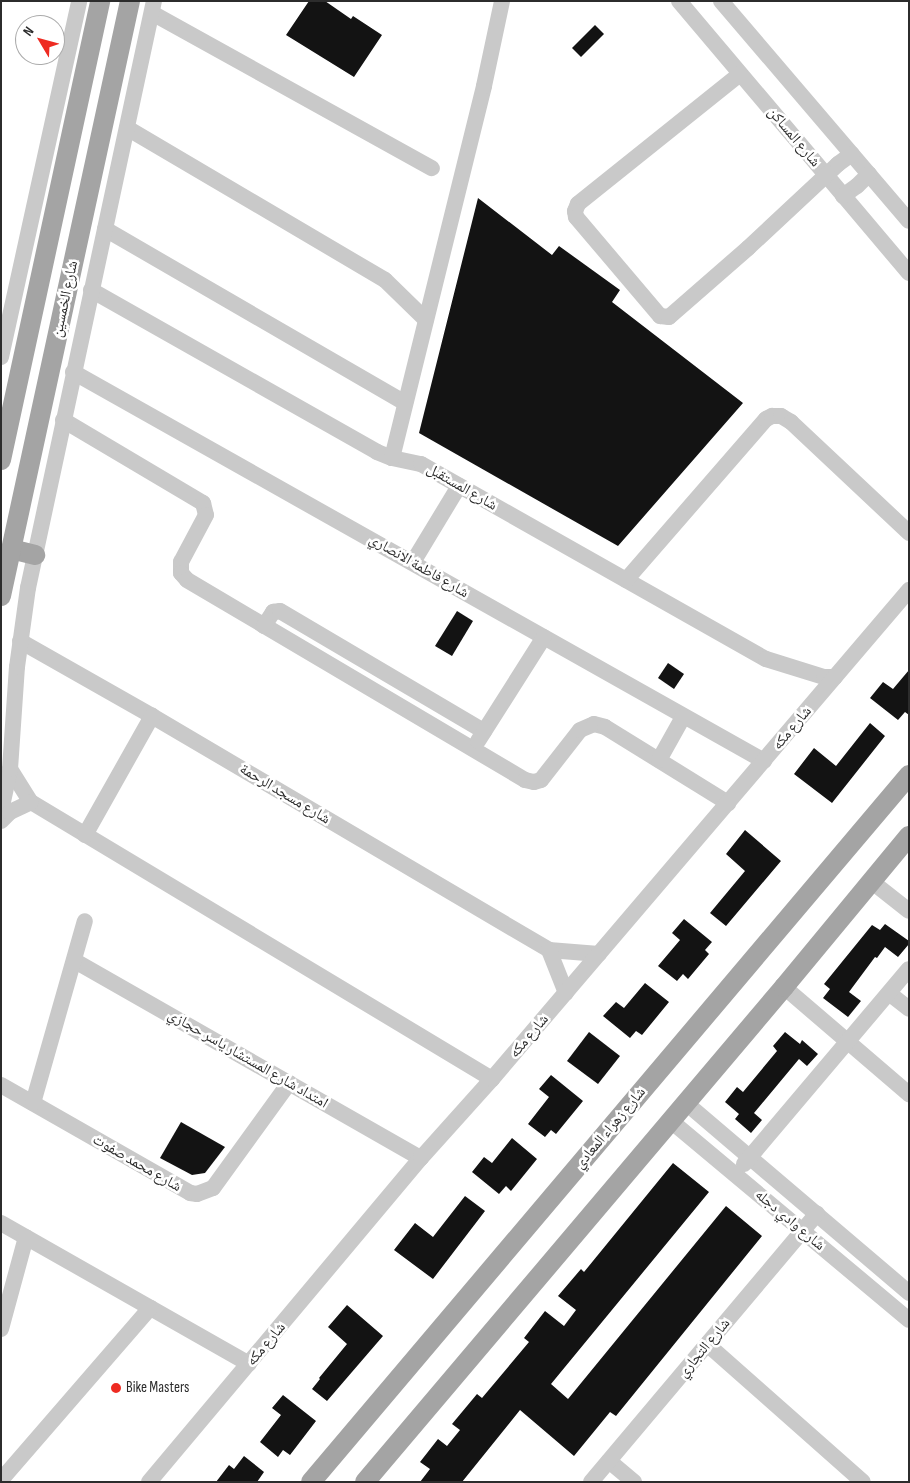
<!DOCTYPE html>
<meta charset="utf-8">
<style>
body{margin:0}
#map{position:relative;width:910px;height:1483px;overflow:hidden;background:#fff;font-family:"Sofia Sans Condensed","Noto Naskh Arabic",sans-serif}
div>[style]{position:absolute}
.building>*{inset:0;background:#131313}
.minor>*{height:16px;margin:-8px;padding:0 8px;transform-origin:8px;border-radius:8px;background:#c9c9c9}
.major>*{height:20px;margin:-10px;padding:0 10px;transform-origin:10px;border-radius:10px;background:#a4a4a4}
.dots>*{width:14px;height:14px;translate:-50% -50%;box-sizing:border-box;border:2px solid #fff;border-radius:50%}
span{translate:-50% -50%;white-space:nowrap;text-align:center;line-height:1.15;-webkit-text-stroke:5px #fff;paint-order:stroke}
.street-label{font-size:15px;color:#2c2c2c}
.poi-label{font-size:15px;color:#2c2c2c}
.left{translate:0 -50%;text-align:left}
.frame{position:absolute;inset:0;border:2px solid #2c2c2c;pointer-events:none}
.north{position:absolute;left:15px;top:15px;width:50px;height:50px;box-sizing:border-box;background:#fff;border:1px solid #ababab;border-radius:50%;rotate:307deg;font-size:14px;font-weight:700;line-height:20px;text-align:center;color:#2c2c2c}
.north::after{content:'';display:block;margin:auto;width:18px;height:22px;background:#ee2b22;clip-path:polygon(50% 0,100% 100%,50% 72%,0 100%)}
</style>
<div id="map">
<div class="building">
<div style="clip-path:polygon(309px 1px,325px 1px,351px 19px,353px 16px,382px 35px,354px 77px,286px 35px)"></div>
<div style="clip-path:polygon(595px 25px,604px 34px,581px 57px,572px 48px)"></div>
<div style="clip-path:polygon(478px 198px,552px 255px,559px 246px,620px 290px,612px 302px,743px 403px,618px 546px,419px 433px)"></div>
<div style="clip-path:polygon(457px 611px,473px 621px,452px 656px,435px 646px)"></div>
<div style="clip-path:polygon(668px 663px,684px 674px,674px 689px,658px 678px)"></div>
<div style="clip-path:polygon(909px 670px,909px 715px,905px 712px,898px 720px,870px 698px,883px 682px,893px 689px)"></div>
<div style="clip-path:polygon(870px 723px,885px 736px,832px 803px,794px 774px,814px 748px,836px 766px)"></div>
<div style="clip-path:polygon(745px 830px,781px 861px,726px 926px,710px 913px,745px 871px,726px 854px)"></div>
<div style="clip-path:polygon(684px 919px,712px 942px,705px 950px,709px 954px,688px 979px,683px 974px,677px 981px,658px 966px,680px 940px,672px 933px)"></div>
<div style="clip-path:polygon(885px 924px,909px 941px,909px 944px,898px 957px,885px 947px,877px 958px,875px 957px,849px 992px,861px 1001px,848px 1017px,823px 998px,830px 989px,824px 984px,872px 925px,880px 930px)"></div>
<div style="clip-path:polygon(645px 983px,669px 1002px,642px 1035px,636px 1031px,630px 1038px,603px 1016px,616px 1002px,624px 1008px)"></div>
<div style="clip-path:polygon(589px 1032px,620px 1056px,598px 1084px,567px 1061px)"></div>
<div style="clip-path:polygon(785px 1032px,800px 1044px,802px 1040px,818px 1054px,807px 1066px,799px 1059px,754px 1113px,762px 1120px,751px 1133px,735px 1119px,739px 1114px,725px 1102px,737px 1087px,743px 1092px,777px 1051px,773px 1046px)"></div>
<div style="clip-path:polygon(551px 1075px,583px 1101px,556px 1134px,551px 1130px,545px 1137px,528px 1124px,549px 1097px,539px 1089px)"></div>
<div style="clip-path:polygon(181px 1122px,225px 1147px,205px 1173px,192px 1175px,160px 1158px)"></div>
<div style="clip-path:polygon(512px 1138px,537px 1159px,511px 1191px,506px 1186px,499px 1194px,472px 1172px,484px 1157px,492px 1163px)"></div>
<div style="clip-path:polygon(673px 1163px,709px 1192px,551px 1384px,568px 1399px,726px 1206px,762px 1236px,616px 1416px,610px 1412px,574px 1456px,520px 1410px,462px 1482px,420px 1482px,430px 1469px,420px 1462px,438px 1439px,447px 1446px,460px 1430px,452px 1424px,477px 1394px,482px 1398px,529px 1342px,524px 1338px,545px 1311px,564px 1326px,576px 1310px,558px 1296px,581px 1269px,584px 1272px)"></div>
<div style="clip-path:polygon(465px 1196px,485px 1211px,433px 1279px,394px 1250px,415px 1223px,433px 1237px)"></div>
<div style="clip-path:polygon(347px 1305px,383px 1336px,327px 1401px,312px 1389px,320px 1379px,319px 1378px,347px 1344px,328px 1327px)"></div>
<div style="clip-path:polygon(283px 1395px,316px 1421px,290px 1455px,283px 1450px,278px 1457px,260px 1442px,281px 1415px,272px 1408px)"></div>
<div style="clip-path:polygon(244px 1456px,264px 1472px,257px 1482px,216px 1482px,229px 1465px,234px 1469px)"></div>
</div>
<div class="minor">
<div style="left:679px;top:1px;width:356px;rotate:49.8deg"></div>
<div style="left:721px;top:1px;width:289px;rotate:49.5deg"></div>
<div style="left:152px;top:13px;width:320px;rotate:29deg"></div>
<div style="left:740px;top:74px;width:208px;rotate:141.3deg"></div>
<div style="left:578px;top:204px;width:8px;rotate:113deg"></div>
<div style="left:575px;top:211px;width:6px;rotate:81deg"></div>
<div style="left:576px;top:217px;width:130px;rotate:49.7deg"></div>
<div style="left:660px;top:316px;width:9px;rotate:6deg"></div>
<div style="left:669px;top:317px;width:105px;rotate:-41.1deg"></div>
<div style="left:748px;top:248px;width:123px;rotate:-43deg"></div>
<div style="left:838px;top:164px;width:17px;rotate:-36deg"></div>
<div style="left:127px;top:128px;width:299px;rotate:30.5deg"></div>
<div style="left:385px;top:280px;width:57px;rotate:44.3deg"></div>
<div style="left:843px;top:196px;width:17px;rotate:-36deg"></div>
<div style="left:857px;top:186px;width:17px;rotate:-45deg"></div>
<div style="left:105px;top:229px;width:347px;rotate:30.1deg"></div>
<div style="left:91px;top:290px;width:329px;rotate:29.5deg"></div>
<div style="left:377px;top:452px;width:16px;rotate:22deg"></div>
<div style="left:392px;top:458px;width:30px;rotate:12deg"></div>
<div style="left:421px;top:464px;width:396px;rotate:29.5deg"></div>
<div style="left:766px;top:659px;width:61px;rotate:17.2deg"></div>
<div style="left:824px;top:677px;width:11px"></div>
<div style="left:1px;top:357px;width:364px;rotate:-77.6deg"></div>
<div style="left:73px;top:372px;width:793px;rotate:29.38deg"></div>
<div style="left:63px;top:420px;width:163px;rotate:30.7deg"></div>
<div style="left:203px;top:503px;width:12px;rotate:76deg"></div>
<div style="left:206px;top:515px;width:53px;rotate:118deg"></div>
<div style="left:181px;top:562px;width:11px;rotate:90deg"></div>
<div style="left:181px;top:573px;width:9px;rotate:49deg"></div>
<div style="left:187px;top:580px;width:393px;rotate:30.6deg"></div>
<div style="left:525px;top:780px;width:9px;rotate:13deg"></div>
<div style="left:534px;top:782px;width:7px;rotate:-16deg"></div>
<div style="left:541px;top:780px;width:63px;rotate:-52deg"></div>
<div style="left:580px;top:730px;width:15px;rotate:-23deg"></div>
<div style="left:594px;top:724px;width:11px;rotate:15deg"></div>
<div style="left:605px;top:727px;width:145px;rotate:31.7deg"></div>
<div style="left:392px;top:458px;width:383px;rotate:-76.1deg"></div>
<div style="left:484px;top:86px;width:87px;rotate:-78deg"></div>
<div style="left:413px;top:562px;width:89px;rotate:-58.8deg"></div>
<div style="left:626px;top:580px;width:213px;rotate:-49deg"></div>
<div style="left:766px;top:419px;width:7px;rotate:-27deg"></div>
<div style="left:772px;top:416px;width:9px"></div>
<div style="left:781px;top:416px;width:12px;rotate:31deg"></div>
<div style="left:791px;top:422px;width:162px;rotate:43.2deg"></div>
<div style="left:264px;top:626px;width:17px;rotate:-57deg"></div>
<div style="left:273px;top:612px;width:7px;rotate:-8deg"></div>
<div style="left:280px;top:611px;width:237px;rotate:30.5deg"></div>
<div style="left:20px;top:641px;width:152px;rotate:29.6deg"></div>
<div style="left:152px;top:716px;width:461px;rotate:30.5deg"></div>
<div style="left:549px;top:950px;width:50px;rotate:4.6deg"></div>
<div style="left:478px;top:741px;width:123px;rotate:-57.6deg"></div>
<div style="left:659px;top:760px;width:49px;rotate:-60.8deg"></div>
<div style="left:10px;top:769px;width:39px;rotate:58deg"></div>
<div style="left:31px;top:802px;width:538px;rotate:31deg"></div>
<div style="left:1px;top:811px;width:43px;rotate:-77.9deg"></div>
<div style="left:10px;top:769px;width:102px;rotate:-86.1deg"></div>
<div style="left:17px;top:667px;width:80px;rotate:-82.1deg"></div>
<div style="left:28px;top:588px;width:600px;rotate:-77.89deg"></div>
<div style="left:1px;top:821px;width:13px;rotate:-45deg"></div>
<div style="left:10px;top:812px;width:23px;rotate:-25deg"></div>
<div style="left:85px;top:835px;width:137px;rotate:-60.6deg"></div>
<div style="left:871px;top:881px;width:48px;rotate:38.3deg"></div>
<div style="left:549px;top:950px;width:46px;rotate:68.4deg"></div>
<div style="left:75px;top:961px;width:398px;rotate:29.7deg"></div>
<div style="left:784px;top:987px;width:165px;rotate:40.6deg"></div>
<div style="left:890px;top:994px;width:24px;rotate:38deg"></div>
<div style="left:1px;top:1085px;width:218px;rotate:29.7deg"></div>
<div style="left:190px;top:1193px;width:7px;rotate:8deg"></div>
<div style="left:197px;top:1194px;width:17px;rotate:-21deg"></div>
<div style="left:213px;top:1188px;width:130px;rotate:-54.1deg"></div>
<div style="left:33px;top:1103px;width:189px;rotate:-74.1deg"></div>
<div style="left:686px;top:1103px;width:293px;rotate:40.4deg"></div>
<div style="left:671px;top:1121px;width:310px;rotate:39.9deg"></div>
<div style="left:744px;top:1164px;width:255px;rotate:-49.8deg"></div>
<div style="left:1px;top:1223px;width:285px;rotate:29.6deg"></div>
<div style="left:1px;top:1329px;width:95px;rotate:-74.8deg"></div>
<div style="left:707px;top:1344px;width:208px;rotate:41.5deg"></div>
<div style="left:609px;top:1461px;width:33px;rotate:40deg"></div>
<div style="left:1px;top:1480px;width:228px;rotate:-49.1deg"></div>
<div style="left:149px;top:1482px;width:423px;rotate:-50deg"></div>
<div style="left:421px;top:1158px;width:106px;rotate:-48.1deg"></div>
<div style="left:492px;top:1079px;width:643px;rotate:-49.54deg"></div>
<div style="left:591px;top:1482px;width:351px;rotate:-49.9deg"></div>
</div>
<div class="major">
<div style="left:1px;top:460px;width:470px;rotate:-77.8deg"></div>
<div style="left:11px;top:549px;width:25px;rotate:14deg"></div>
<div style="left:1px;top:596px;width:609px;rotate:-77.77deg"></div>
<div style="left:311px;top:1482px;width:926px;rotate:-49.77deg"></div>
<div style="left:365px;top:1482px;width:649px;rotate:-49.75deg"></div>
<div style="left:784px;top:987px;width:196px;rotate:-50.4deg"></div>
</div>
<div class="dots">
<div style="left:116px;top:1388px;background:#ee2b22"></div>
</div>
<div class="street-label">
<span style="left:794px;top:137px;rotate:50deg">شارع المساكن</span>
<span style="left:65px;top:299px;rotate:-78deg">شارع الخمسين</span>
<span style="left:462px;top:487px;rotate:30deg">شارع المستقبل</span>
<span style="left:419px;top:566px;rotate:30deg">شارع فاطمة الانصاري</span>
<span style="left:792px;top:728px;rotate:-50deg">شارع مكه</span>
<span style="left:285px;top:794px;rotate:31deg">شارع مسجد الرحمة</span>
<span style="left:529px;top:1036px;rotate:-50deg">شارع مكه</span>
<span style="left:248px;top:1059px;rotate:30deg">امتداد شارع المستشار ياسر حجازي</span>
<span style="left:610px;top:1128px;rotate:-50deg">شارع زهراء المعادي</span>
<span style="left:137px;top:1163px;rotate:30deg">شارع محمد صفوت</span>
<span style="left:790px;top:1220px;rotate:40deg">شارع وادي دجله</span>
<span style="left:266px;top:1344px;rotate:-50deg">شارع مكه</span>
<span style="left:704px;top:1348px;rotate:-50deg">شارع التجاري</span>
</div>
<div class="poi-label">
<span class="left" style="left:126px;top:1388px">Bike Masters</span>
</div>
<div class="frame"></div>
<div class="north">N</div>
</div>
